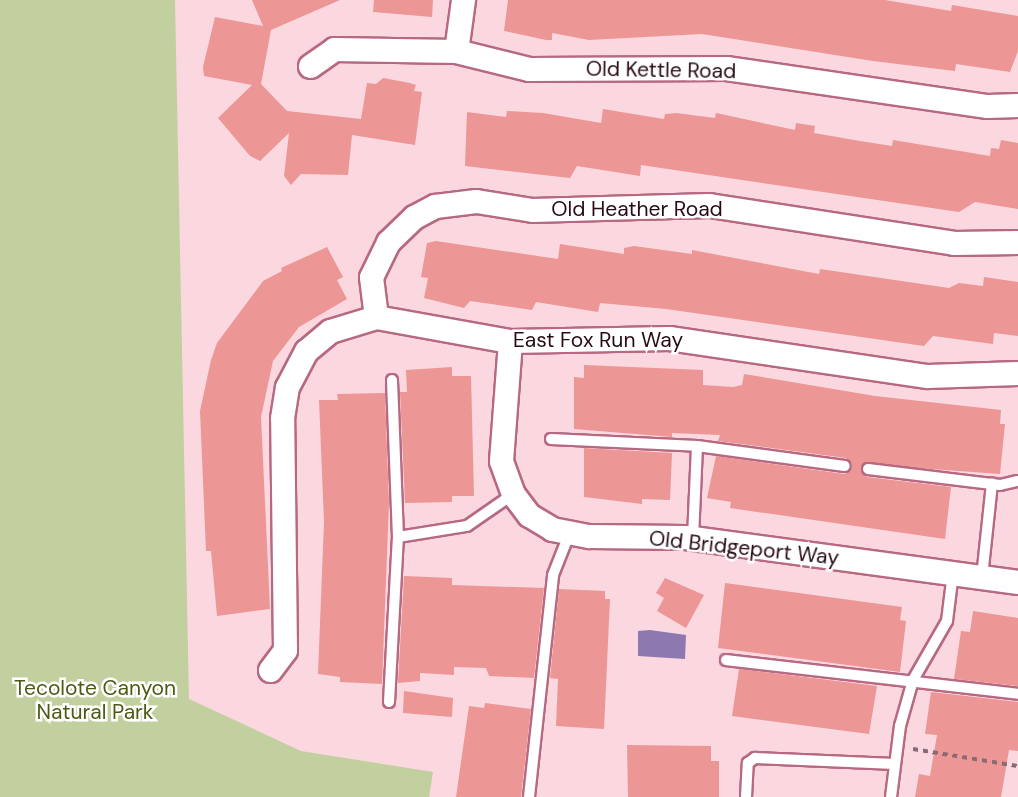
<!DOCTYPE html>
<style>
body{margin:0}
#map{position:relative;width:1018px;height:797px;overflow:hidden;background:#fbd7e0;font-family:"DM Sans",sans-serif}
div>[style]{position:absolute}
.green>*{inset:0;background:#c2cf9f}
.water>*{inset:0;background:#8d78b0}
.building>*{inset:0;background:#ec9695}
.path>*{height:3.5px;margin-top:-1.75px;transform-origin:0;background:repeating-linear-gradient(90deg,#8b6a74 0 5px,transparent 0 10px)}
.roads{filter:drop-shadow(2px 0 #b76981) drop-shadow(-2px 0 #b76981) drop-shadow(0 2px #b76981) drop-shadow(0 -2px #b76981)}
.lane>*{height:10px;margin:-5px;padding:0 5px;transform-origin:5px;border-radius:5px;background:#fff}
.street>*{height:23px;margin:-11.5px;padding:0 11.5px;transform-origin:11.5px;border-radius:11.5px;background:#fff}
span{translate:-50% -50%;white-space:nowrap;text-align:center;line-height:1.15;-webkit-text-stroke:5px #fff;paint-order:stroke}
.street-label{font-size:21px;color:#280a15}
.park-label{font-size:21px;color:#4c5a15}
</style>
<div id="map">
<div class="green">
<div style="clip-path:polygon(0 0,175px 0,189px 699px,301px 751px,433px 772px,429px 797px,0 797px)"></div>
</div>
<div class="water">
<div style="clip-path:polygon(650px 630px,686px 635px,685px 659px,638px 656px,638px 631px)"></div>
</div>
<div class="building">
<div style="clip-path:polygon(252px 0,340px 0,271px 30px,261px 84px,287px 111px,361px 119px,367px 83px,376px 84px,383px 78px,410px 83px,416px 85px,414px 91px,422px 92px,415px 145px,352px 135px,348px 175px,301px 174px,291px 185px,284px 176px,289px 133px,260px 161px,250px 156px,218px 118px,252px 85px,204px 76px,203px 67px,215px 17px,263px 26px)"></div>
<div style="clip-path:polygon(374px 0,433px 0,432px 17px,373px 12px)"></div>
<div style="clip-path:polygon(508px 0,885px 0,951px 11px,952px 5px,1018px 16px,1018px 51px,1010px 72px,956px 64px,955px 71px,873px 61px,702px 34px,589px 40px,552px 33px,552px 40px,546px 40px,504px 31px)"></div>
<div style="clip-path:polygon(603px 109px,664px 119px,665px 114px,676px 113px,715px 118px,716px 113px,795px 130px,796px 123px,815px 126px,814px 133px,860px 141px,892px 146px,893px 140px,990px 156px,991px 148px,999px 149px,1001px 140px,1018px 143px,1018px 209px,975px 202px,959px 212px,641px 165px,640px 176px,577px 166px,570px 178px,465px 166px,467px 112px,506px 117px,507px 111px,543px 113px,601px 123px)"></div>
<div style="clip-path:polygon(436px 241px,558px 259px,560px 244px,624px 254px,624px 248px,634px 246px,692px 254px,692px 250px,819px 274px,820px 269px,949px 288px,959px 283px,983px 286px,984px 277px,1018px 282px,1018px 336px,994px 333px,993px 344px,933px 336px,924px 346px,666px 309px,600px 303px,598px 312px,536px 302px,532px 310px,470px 301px,464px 308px,424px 298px,428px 278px,421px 277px,427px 243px)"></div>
<div style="clip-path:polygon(327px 247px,343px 277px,337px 280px,347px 299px,299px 327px,273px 361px,261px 417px,270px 609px,217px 616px,211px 551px,206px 551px,200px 411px,211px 360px,217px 343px,263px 281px,282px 271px,281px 268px)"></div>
<div style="clip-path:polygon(584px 365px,703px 370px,703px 385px,733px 387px,742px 385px,744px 374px,875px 396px,1001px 410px,1000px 424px,1005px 424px,1000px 474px,862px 464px,861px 471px,867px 477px,951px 487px,945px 539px,730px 508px,731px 502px,707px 498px,716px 456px,844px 474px,851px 471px,852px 464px,846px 458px,718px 441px,720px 435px,672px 433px,672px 437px,574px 429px,574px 377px,584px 378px)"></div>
<div style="clip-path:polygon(452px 367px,452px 376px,471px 376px,474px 496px,452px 496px,452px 502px,405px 503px,400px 392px,407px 392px,406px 370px)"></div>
<div style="clip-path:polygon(385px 393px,389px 503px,382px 684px,340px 682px,340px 677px,318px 674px,324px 522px,319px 400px,338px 400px,337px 394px)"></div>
<div style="clip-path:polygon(584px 448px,672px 453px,670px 500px,642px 499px,642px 504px,584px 497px)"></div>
<div style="clip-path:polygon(404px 576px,452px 578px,452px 585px,544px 588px,534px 678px,489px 676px,486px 668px,454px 667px,454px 675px,420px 673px,420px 681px,398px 683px)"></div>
<div style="clip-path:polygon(665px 578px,704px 595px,686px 628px,657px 611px,664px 598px,656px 593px)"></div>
<div style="clip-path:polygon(725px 583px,902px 607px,900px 620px,906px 621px,900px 672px,718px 648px)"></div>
<div style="clip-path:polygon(559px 589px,605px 591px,605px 599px,610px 599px,604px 729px,556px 726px,558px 679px,550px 678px)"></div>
<div style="clip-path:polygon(973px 611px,1018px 618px,1018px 686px,954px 679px,961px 631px,970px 632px)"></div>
<div style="clip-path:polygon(739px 669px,877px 686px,869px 734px,732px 716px)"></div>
<div style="clip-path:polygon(404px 691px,453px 698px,452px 717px,403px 713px)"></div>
<div style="clip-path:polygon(931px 692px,1018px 702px,1018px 751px,1009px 750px,1001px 797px,915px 797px,919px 774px,930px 776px,937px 735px,925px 734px)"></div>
<div style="clip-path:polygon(485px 703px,531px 709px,521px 797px,456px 797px,469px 706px,484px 708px)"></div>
<div style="clip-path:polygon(627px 745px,711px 746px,711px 761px,719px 761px,719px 797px,628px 797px)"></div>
</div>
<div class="path">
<div style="left:913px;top:749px;width:106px;rotate:9.2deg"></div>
</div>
<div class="roads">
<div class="lane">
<div style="left:551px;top:439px;width:146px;rotate:2.7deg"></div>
<div style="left:697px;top:446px;width:149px;rotate:7.7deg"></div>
<div style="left:868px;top:469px;width:133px;rotate:6.9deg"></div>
<div style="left:1000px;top:485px;width:18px;rotate:-13deg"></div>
<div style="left:398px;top:537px;width:70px;rotate:-9.1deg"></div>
<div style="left:467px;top:526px;width:56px;rotate:-34.8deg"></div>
<div style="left:693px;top:538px;width:92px;rotate:-87.5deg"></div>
<div style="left:982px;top:577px;width:94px;rotate:-83.9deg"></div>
<div style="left:726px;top:660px;width:294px;rotate:6.6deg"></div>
<div style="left:389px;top:702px;width:165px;rotate:-86.9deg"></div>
<div style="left:398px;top:537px;width:157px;rotate:-92.2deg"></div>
<div style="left:529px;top:797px;width:223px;rotate:-83.8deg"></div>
<div style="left:553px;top:575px;width:46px;rotate:-68.4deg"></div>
<div style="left:746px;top:797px;width:34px;rotate:-87deg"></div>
<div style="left:748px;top:763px;width:9px;rotate:-36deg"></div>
<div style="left:755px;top:758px;width:140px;rotate:2.5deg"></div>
<div style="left:891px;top:797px;width:72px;rotate:-82.8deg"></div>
<div style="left:900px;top:726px;width:48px;rotate:-74.2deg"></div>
<div style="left:913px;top:680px;width:68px;rotate:-60deg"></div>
<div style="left:947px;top:621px;width:48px;rotate:-82.9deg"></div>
</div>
<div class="street">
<div style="left:456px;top:51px;width:51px;rotate:-82.2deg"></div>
<div style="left:310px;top:66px;width:29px;rotate:-35deg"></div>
<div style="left:334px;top:49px;width:122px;rotate:0.9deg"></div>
<div style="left:456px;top:51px;width:75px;rotate:13.9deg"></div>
<div style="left:529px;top:69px;width:197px;rotate:-0.3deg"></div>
<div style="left:726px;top:68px;width:264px;rotate:8.3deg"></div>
<div style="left:987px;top:106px;width:31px;rotate:-2deg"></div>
<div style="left:376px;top:317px;width:40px;rotate:-97.1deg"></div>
<div style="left:371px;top:277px;width:39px;rotate:-64deg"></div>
<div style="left:388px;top:242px;width:36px;rotate:-44deg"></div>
<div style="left:414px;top:217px;width:24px;rotate:-28deg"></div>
<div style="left:435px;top:206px;width:41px;rotate:-7deg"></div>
<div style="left:476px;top:201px;width:57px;rotate:9.1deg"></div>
<div style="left:532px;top:210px;width:177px;rotate:-1.6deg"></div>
<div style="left:709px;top:205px;width:248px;rotate:8.8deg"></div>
<div style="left:954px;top:243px;width:64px;rotate:-0.9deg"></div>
<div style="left:510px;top:341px;width:120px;rotate:94.3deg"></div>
<div style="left:501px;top:461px;width:35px;rotate:70deg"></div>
<div style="left:513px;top:494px;width:26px;rotate:53deg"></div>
<div style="left:529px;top:515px;width:27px;rotate:31deg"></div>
<div style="left:552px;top:529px;width:38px;rotate:11deg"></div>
<div style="left:589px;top:536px;width:96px;rotate:0.6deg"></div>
<div style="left:685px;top:537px;width:336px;rotate:7.7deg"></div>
<div style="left:270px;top:670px;width:25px;rotate:-53deg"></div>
<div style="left:285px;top:650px;width:232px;rotate:-90.7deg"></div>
<div style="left:282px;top:418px;width:31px;rotate:-81deg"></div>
<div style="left:287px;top:387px;width:41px;rotate:-62.2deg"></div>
<div style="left:306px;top:351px;width:31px;rotate:-40deg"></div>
<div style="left:330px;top:331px;width:48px;rotate:-16.9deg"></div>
<div style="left:376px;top:317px;width:136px;rotate:10.2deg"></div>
<div style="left:510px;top:341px;width:159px;rotate:-1.1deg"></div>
<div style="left:669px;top:338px;width:261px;rotate:8.4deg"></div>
<div style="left:927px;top:376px;width:91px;rotate:-1.9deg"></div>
</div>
</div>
<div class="street-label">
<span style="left:661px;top:70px;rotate:1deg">Old Kettle Road</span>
<span style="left:637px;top:209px">Old Heather Road</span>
<span style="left:598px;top:340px">East Fox Run Way</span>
<span style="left:744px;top:548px;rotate:6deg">Old Bridgeport Way</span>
</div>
<div class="park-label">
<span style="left:95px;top:700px">Tecolote Canyon<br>Natural Park</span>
</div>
</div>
